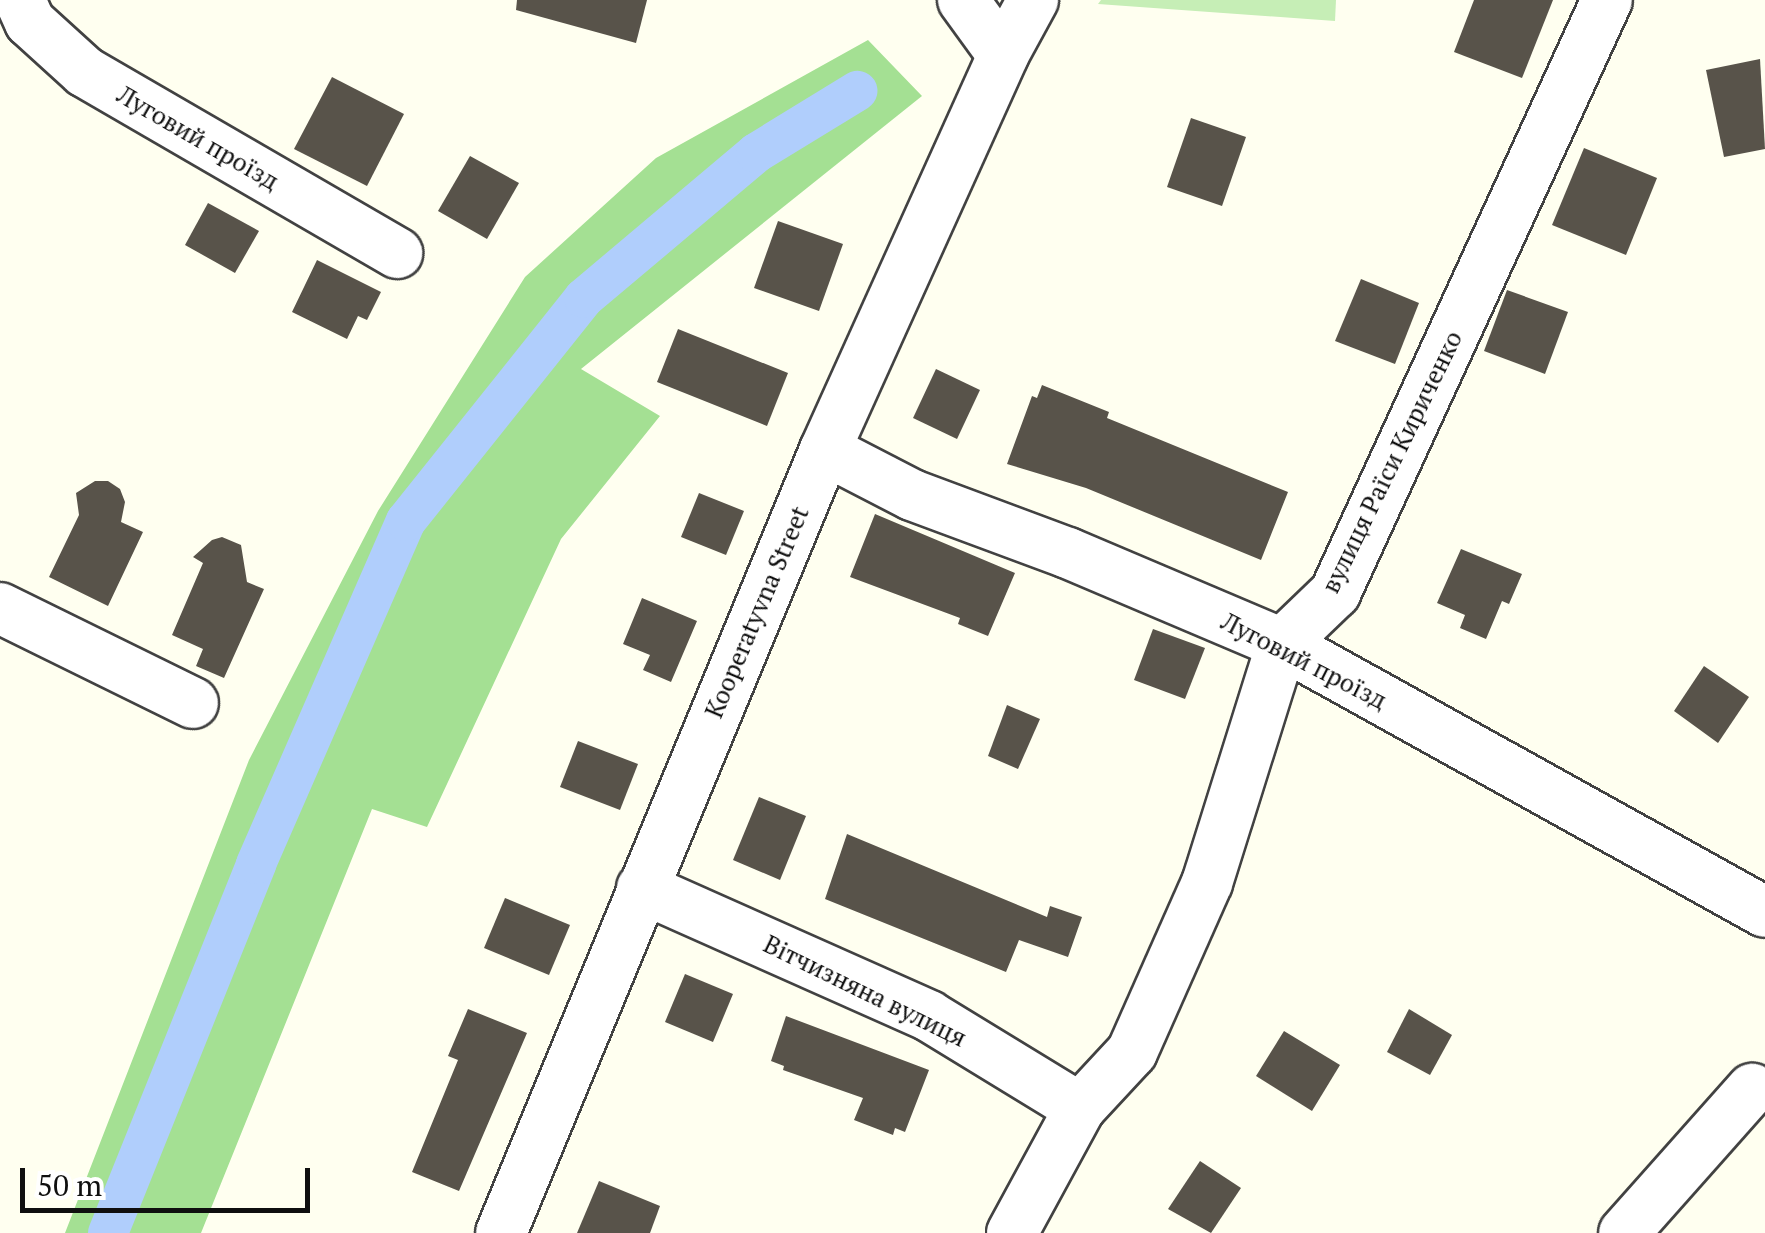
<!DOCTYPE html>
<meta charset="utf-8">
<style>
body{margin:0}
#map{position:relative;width:1765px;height:1233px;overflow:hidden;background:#fffff0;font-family:"PT Serif",serif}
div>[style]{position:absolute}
.green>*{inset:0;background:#c6eeb6}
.forest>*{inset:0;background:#a4e093}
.canal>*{height:40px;margin:-20px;padding:0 20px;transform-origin:20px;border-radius:20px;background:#b0cefc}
.building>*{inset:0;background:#58534a}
.roads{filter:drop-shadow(2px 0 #424242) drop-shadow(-2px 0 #424242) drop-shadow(0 2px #424242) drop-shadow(0 -2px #424242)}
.minor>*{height:50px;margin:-25px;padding:0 25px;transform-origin:25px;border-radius:25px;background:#fff}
span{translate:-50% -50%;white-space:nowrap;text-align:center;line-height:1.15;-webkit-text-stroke:10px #fff;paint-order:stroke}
.street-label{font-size:25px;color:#0f0f0f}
.scale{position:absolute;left:20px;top:1168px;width:290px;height:45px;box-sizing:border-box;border:5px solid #0f0f0f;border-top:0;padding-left:12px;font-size:30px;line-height:35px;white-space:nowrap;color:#0f0f0f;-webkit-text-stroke:8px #fff;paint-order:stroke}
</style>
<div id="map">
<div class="green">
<div style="clip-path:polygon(1101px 0,1336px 0,1335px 21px,1098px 4px)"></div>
</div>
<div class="forest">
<div style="clip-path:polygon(868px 40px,922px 96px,581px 369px,660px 416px,561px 539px,427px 827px,372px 809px,201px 1233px,65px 1233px,249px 760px,378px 511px,525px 277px,656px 158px)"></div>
</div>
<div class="canal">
<div style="left:108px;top:1233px;width:398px;rotate:-68.1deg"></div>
<div style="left:256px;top:864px;width:374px;rotate:-66.4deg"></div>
<div style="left:406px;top:521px;width:285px;rotate:-51.4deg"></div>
<div style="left:584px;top:298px;width:225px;rotate:-40.1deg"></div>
<div style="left:756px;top:153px;width:119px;rotate:-31.5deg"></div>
</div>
<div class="building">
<div style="clip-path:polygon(517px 0,647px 0,636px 43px,516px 10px)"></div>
<div style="clip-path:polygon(1474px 0,1553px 0,1522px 78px,1454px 52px)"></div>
<div style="clip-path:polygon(1760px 59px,1765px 149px,1724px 157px,1706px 70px)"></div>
<div style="clip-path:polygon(332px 77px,404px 114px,367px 186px,294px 149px)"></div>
<div style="clip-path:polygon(1191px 118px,1246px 137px,1222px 206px,1167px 187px)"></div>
<div style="clip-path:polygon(1584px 148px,1657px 178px,1626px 255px,1552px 225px)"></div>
<div style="clip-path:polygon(470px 156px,519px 183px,487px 239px,438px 211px)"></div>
<div style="clip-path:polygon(208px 203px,259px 231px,235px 273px,185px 245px)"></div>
<div style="clip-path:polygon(778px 221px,843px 244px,819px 311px,754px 288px)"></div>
<div style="clip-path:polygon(317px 260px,381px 292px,367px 320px,358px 316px,347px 339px,292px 312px)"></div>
<div style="clip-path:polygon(1361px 279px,1419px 303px,1395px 364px,1335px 341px)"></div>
<div style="clip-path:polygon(1507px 290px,1568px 312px,1545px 374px,1484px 351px)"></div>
<div style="clip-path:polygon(678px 329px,788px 373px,767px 426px,657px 382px)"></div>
<div style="clip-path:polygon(936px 369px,980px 390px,957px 439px,913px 418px)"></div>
<div style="clip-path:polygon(1042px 385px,1109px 412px,1107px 418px,1288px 492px,1261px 560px,1086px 488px,1007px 464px,1032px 396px,1037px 398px)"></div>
<div style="clip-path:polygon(95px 481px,108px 481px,120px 489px,125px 502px,121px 522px,143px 532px,108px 606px,49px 577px,79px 515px,76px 493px)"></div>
<div style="clip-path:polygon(699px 493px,744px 511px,726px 555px,681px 537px)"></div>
<div style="clip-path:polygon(875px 514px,1015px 573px,988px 636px,958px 624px,960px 618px,850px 577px)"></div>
<div style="clip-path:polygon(222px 537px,241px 545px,247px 582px,264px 589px,224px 678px,196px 666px,203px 649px,172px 635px,203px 563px,193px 557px,212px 540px)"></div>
<div style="clip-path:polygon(1461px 549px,1522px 574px,1509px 604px,1502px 601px,1486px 639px,1460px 628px,1465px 615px,1437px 603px)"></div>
<div style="clip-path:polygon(642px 598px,697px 621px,671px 682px,643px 670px,650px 655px,623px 644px)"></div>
<div style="clip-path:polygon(1153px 629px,1205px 648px,1185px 699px,1134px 680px)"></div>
<div style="clip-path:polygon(1704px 666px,1749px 697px,1718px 743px,1674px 711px)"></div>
<div style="clip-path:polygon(1007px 705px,1040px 719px,1018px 769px,988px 756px)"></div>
<div style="clip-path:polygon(578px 741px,638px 764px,620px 810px,560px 787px)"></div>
<div style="clip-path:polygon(759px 797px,806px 816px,780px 880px,733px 860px)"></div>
<div style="clip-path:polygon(847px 834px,1047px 917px,1050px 906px,1082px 917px,1068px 957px,1019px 940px,1006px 972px,825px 899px)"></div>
<div style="clip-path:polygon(505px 898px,570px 925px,549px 975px,484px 948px)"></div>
<div style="clip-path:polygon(685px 974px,733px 994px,713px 1042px,665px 1022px)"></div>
<div style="clip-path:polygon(468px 1009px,527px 1033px,459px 1191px,412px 1172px,458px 1060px,448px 1056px)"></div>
<div style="clip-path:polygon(1409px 1009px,1452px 1035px,1430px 1075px,1387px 1052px)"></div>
<div style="clip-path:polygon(786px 1016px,929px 1070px,905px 1132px,895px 1128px,893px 1135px,854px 1120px,863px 1098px,783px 1070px,784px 1066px,771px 1061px)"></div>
<div style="clip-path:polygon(1284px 1031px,1340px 1065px,1312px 1111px,1256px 1076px)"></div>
<div style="clip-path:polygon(1200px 1161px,1241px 1188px,1211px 1233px,1168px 1209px)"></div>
<div style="clip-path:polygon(599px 1181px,660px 1206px,650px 1233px,577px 1233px)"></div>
</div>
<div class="roads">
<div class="minor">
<div style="left:20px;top:0;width:24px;rotate:66deg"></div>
<div style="left:30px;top:22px;width:74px;rotate:42.3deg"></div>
<div style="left:85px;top:72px;width:361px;rotate:30.1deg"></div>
<div style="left:963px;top:0;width:68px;rotate:54deg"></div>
<div style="left:825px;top:450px;width:98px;rotate:27.3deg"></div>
<div style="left:912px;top:495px;width:166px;rotate:20.4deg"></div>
<div style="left:1068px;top:553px;width:233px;rotate:23deg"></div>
<div style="left:1282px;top:644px;width:552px;rotate:29.02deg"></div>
<div style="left:0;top:608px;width:215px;rotate:26.2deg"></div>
<div style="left:642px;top:888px;width:314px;rotate:24deg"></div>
<div style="left:929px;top:1016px;width:177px;rotate:31.4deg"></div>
<div style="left:501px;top:1233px;width:847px;rotate:-67.52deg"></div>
<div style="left:825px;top:450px;width:433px;rotate:-65.7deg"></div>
<div style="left:1003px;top:55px;width:63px;rotate:-61.4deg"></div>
<div style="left:1012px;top:1233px;width:142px;rotate:-61.5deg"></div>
<div style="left:1080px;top:1108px;width:76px;rotate:-47.1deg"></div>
<div style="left:1132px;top:1052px;width:185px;rotate:-66.1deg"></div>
<div style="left:1207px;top:883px;width:250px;rotate:-72.6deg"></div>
<div style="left:1282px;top:644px;width:74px;rotate:-43.9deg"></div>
<div style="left:1335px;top:593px;width:652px;rotate:-65.36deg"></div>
<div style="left:1624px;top:1233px;width:193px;rotate:-48.4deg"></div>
</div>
</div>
<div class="street-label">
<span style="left:198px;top:138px;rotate:30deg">Луговий проїзд</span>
<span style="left:1392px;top:462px;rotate:-64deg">вулиця Раїси Кириченко</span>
<span style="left:757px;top:612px;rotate:-67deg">Kooperatyvna Street</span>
<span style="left:1304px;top:661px;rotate:27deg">Луговий проїзд</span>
<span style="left:865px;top:991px;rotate:26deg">Вітчизняна вулиця</span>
</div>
<div class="scale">50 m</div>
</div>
